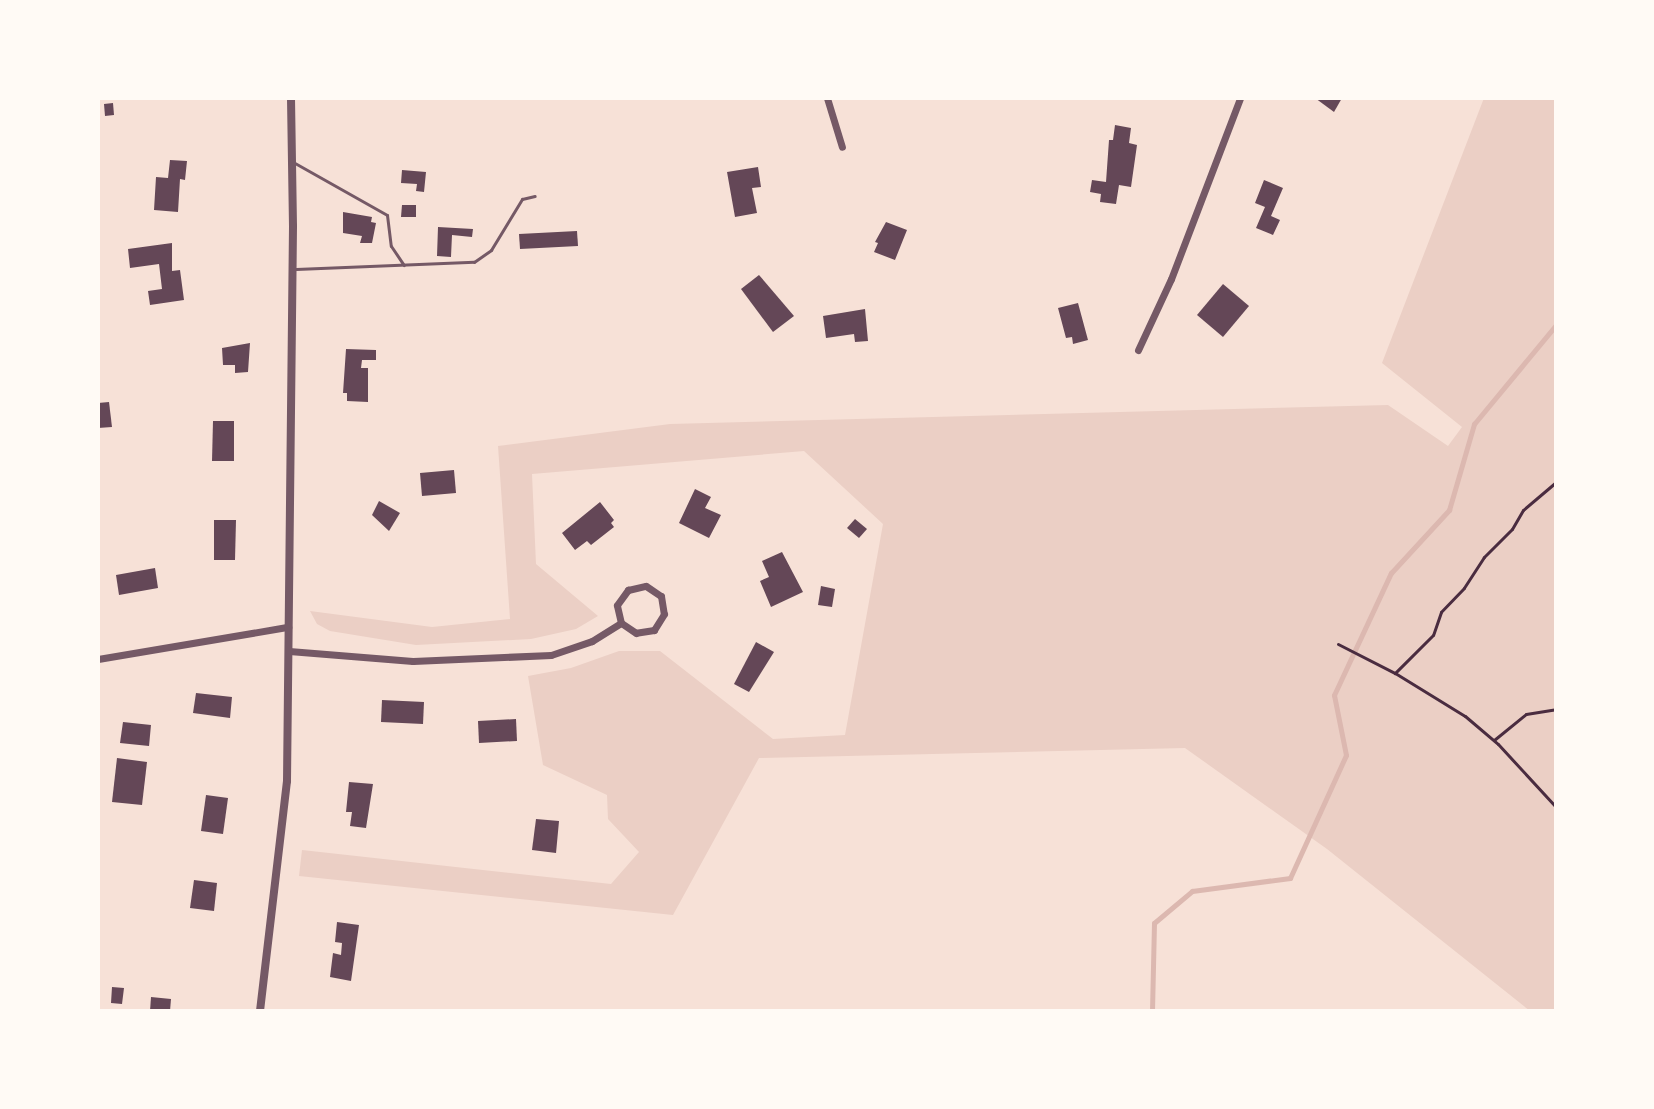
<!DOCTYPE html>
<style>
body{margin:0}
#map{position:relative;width:1654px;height:1109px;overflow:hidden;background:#f7e1d7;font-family:"Golos Text",sans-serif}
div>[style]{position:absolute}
.green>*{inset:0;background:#ebcfc5}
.stream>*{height:5px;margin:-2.5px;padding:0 2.5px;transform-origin:2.5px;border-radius:2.5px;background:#dcb8b0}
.building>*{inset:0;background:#644757}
.path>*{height:3px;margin:-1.5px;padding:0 1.5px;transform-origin:1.5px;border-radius:1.5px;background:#4a2c40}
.service>*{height:3px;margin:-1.5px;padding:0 1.5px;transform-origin:1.5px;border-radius:1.5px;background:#755966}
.minor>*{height:7px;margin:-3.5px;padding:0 3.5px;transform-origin:3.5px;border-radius:3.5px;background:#755966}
.tertiary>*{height:8px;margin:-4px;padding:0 4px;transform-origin:4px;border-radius:4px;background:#755966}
span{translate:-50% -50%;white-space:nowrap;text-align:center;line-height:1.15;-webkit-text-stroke:8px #fffaf5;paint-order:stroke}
.frame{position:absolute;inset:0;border:100px solid #fffaf5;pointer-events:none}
</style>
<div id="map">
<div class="green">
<div style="clip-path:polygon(1484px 98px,1556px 98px,1556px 1011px,1530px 1011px,1327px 849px,1185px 748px,759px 758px,673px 915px,299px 876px,302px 850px,611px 884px,639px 852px,608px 819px,607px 795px,543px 765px,528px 676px,571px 668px,619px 651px,660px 651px,773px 739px,845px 735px,883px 524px,804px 451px,532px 474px,536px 564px,598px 616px,576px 629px,531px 639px,416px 645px,330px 631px,317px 624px,310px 611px,432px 627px,510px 619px,498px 446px,670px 424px,1388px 405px,1448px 446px,1462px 427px,1382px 363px)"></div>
</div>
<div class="stream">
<div style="left:1152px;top:1011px;width:88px;rotate:-88.7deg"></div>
<div style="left:1154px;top:923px;width:50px;rotate:-40.1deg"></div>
<div style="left:1192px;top:891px;width:99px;rotate:-7.6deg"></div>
<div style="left:1290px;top:878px;width:135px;rotate:-65.5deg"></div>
<div style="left:1346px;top:755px;width:61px;rotate:-101.3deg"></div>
<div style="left:1334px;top:695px;width:135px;rotate:-65deg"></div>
<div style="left:1391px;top:573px;width:86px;rotate:-47.4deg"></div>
<div style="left:1449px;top:510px;width:90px;rotate:-73.8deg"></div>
<div style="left:1474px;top:424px;width:129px;rotate:-50.4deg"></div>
</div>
<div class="building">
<div style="clip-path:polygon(1315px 98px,1342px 98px,1334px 112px)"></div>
<div style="clip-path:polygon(113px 103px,114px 115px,105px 116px,104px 104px)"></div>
<div style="clip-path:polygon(1115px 125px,1131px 128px,1129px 143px,1137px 145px,1131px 187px,1119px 185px,1116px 204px,1100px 202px,1101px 194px,1090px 192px,1092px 180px,1106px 182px,1109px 140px,1113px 140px)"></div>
<div style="clip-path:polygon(170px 160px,187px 161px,185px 180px,180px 179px,178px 212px,154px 210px,156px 177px,168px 178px)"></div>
<div style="clip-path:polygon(758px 167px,761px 187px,752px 188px,757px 213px,735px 217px,727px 172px)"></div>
<div style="clip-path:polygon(402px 170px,426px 172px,424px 192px,416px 191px,417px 184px,401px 183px)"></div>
<div style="clip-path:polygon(1264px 180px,1283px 188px,1271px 216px,1280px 220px,1273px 235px,1256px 228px,1265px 207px,1255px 203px)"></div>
<div style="clip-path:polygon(402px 205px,416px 205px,416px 217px,401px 217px)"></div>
<div style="clip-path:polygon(343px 212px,372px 217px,371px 222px,376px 223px,372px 243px,360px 243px,362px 236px,343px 233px)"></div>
<div style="clip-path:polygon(886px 222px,907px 230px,895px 260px,874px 252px,878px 243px,875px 242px)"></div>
<div style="clip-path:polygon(438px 227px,473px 229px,472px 237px,452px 235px,451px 257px,437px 256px)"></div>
<div style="clip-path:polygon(577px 231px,578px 246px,520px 249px,519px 234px)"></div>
<div style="clip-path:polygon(172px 243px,172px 271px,180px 270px,184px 300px,150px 305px,148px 291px,162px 289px,159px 264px,130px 268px,128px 249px)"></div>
<div style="clip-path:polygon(759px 275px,794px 316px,773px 332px,741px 289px)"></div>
<div style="clip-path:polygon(1223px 284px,1249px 306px,1223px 337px,1197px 315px)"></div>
<div style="clip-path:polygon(1078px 303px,1088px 340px,1073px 344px,1072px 337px,1066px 338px,1058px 308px)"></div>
<div style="clip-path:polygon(865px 309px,868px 341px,855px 342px,854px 334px,826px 338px,823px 316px)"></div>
<div style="clip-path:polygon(250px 343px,248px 372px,235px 373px,235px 365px,223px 365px,222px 348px)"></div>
<div style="clip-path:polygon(346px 349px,376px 350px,376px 360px,362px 360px,361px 368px,368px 368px,368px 402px,347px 401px,347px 393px,343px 393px)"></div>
<div style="clip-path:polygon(109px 402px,112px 427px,98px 428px,98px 403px)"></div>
<div style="clip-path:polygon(213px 421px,234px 421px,234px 461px,212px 461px)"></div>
<div style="clip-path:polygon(454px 470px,456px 493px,422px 496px,420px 473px)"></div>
<div style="clip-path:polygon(695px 489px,711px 497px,705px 508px,721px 515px,709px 538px,679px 523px)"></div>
<div style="clip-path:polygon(379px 501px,400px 513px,389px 531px,372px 515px)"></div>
<div style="clip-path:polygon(600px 502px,614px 520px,611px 523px,614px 527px,591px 545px,587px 541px,575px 550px,562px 533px)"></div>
<div style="clip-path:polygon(855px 519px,867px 529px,859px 538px,847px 528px)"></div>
<div style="clip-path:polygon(214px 520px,236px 520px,235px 560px,214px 560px)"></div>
<div style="clip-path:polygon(782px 552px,803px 592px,771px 607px,760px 581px,769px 577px,762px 561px)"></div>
<div style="clip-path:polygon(155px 568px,158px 588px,119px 595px,116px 575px)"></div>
<div style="clip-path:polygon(821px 586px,835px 589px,832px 607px,818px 605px)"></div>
<div style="clip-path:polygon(756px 642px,774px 652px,749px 692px,734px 684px)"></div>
<div style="clip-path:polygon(196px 693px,232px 697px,230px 718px,193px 713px)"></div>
<div style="clip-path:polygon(382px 700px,424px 702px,423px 724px,381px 722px)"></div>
<div style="clip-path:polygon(516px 719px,517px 741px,479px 743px,478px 721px)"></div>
<div style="clip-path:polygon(123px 722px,151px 725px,149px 746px,120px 743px)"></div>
<div style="clip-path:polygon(117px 758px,147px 762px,142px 805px,112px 802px)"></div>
<div style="clip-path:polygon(349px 782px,373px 784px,366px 828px,350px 826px,352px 812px,346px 812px)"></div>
<div style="clip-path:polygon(206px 795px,228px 798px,223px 834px,201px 831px)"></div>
<div style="clip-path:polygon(536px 819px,559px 821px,556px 853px,532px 850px)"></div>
<div style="clip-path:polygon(194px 880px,217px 883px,214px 911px,190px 908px)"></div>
<div style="clip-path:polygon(337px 922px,359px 925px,351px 981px,330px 977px,333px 953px,341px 955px,342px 943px,335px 942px)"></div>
<div style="clip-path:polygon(112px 987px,124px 988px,122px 1004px,111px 1003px)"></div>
<div style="clip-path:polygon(151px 997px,171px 999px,170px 1011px,150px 1011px)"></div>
</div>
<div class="path">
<div style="left:1556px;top:482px;width:43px;rotate:139.7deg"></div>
<div style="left:1523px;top:510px;width:22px;rotate:120deg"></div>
<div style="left:1512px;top:529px;width:40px;rotate:135deg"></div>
<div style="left:1484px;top:557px;width:37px;rotate:123deg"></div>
<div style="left:1464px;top:588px;width:33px;rotate:134deg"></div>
<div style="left:1441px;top:612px;width:24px;rotate:109deg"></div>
<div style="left:1433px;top:635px;width:54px;rotate:135deg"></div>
<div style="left:1395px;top:673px;width:82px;rotate:31.6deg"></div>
<div style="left:1465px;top:716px;width:43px;rotate:40.3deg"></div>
<div style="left:1498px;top:744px;width:86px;rotate:47.4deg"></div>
<div style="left:1338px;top:644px;width:64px;rotate:27deg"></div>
<div style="left:1494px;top:740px;width:41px;rotate:-39.1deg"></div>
<div style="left:1526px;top:714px;width:30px;rotate:-9deg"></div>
</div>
<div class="service">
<div style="left:293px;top:162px;width:108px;rotate:29.4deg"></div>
<div style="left:387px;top:215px;width:31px;rotate:83deg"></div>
<div style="left:391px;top:246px;width:23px;rotate:56deg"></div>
<div style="left:296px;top:269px;width:178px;rotate:-2.3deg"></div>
<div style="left:474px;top:262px;width:21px;rotate:-35deg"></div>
<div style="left:491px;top:250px;width:60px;rotate:-58.7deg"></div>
<div style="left:522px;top:199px;width:13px;rotate:-13deg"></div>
</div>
<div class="minor">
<div style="left:827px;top:98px;width:51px;rotate:73deg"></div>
<div style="left:1138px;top:350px;width:78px;rotate:-65.1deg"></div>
<div style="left:1171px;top:279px;width:194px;rotate:-69.1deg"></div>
<div style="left:289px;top:651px;width:124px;rotate:4.6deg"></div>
<div style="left:413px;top:661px;width:138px;rotate:-2.5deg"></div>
<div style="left:551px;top:655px;width:43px;rotate:-18.9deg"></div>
<div style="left:592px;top:641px;width:34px;rotate:-32deg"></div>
<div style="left:621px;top:623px;width:18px;rotate:-103deg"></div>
<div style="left:617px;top:605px;width:19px;rotate:-54deg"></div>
<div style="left:628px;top:590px;width:18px;rotate:-13deg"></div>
<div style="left:646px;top:586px;width:18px;rotate:34deg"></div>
<div style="left:661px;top:596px;width:18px;rotate:81deg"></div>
<div style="left:664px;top:614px;width:19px;rotate:122deg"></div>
<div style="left:654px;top:630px;width:18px;rotate:171deg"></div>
<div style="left:636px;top:633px;width:18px;rotate:-146deg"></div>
<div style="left:98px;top:659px;width:193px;rotate:-9.6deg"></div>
</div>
<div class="tertiary">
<div style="left:260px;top:1011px;width:232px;rotate:-83.3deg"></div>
<div style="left:287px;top:781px;width:555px;rotate:-89.38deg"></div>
<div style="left:293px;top:226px;width:128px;rotate:-90.9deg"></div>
</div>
<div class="frame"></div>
</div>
